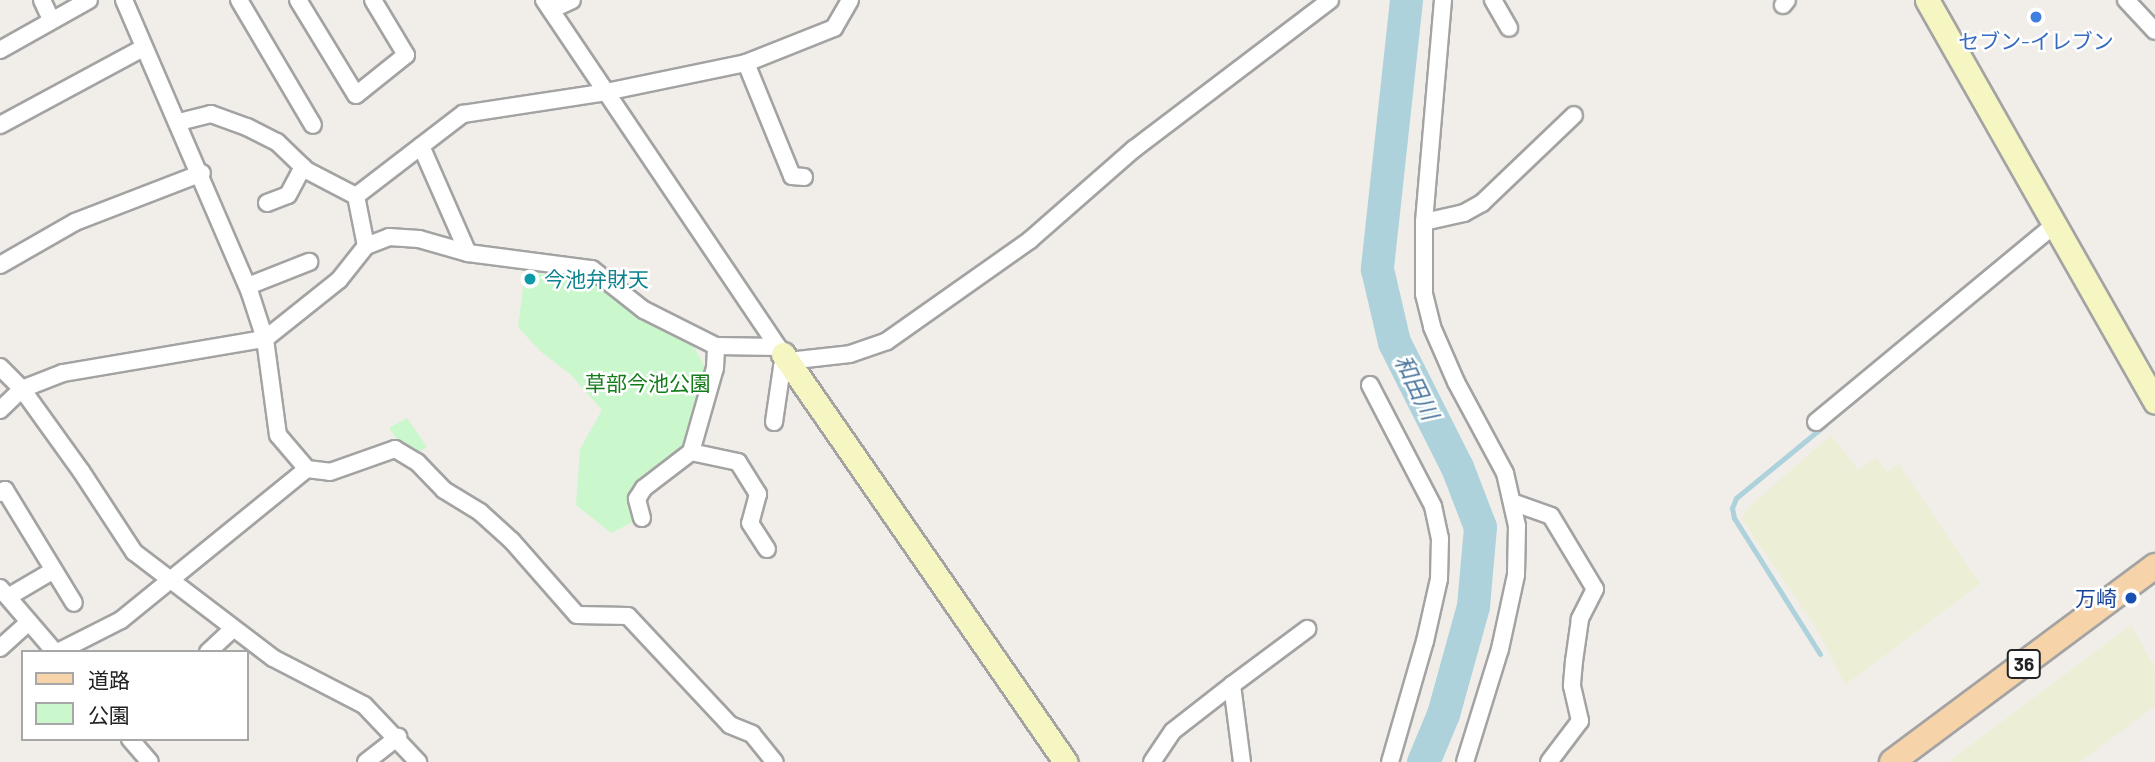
<!DOCTYPE html>
<meta charset="utf-8">
<style>
body{margin:0}
#map{position:relative;width:2155px;height:762px;overflow:hidden;background:#f1eee9;font-family:Barlow,"Noto Sans JP",sans-serif}
div>[style]{position:absolute}
.farmland>*{inset:0;background:#edeed6}
.park>*{inset:0;background:#cbf7cd}
.stream>*{height:5px;margin:-2.5px;padding:0 2.5px;transform-origin:2.5px;border-radius:2.5px;background:#add2dc}
.river>*{height:33px;margin:-16.5px;padding:0 16.5px;transform-origin:16.5px;border-radius:16.5px;background:#add2dc}
.roads{filter:drop-shadow(2px 0 #a3a3a3) drop-shadow(-2px 0 #a3a3a3) drop-shadow(0 2px #a3a3a3) drop-shadow(0 -2px #a3a3a3)}
.street>*{height:16px;margin:-8px;padding:0 8px;transform-origin:8px;border-radius:8px;background:#fff}
.secondary>*{height:23px;margin:-11.5px;padding:0 11.5px;transform-origin:11.5px;border-radius:11.5px;background:#f5f6c2}
.primary>*{height:24px;margin:-12px;padding:0 12px;transform-origin:12px;border-radius:12px;background:#f7d3a9}
.dots>*{width:19px;height:19px;translate:-50% -50%;box-sizing:border-box;border:4px solid #fff;border-radius:50%}
span{translate:-50% -50%;white-space:nowrap;text-align:center;line-height:1.15;-webkit-text-stroke:5px #fff;paint-order:stroke}
.shield-label span{padding:2px 5px;background:#fff;border:2px solid;border-radius:5px;-webkit-text-stroke-width:0}
.shield-label{font-size:19px;color:#222;font-weight:700}
.shop-label{font-size:21px;color:#366cbe}
.culture-label{font-size:21px;color:#0d838f}
.left{translate:0 -50%;text-align:left}
.park-label{font-size:21px;color:#137c19}
.transit-label{font-size:21px;color:#164399}
.right{translate:-100% -50%;text-align:right}
.water-label{font-size:23px;color:#4c779d;font-style:italic}
.legend{position:absolute;left:21px;top:650px;width:228px;height:91px;box-sizing:border-box;background:#fff;border:2px solid #a7a7a7;margin:0;padding:9px 12px;list-style:none;font-size:21px;color:#222}
.legend li{display:flex;align-items:center;gap:14px;height:35px}
.legend b{width:35px;border:2px solid #a7a7a7}
</style>
<div id="map">
<div class="farmland">
<div style="clip-path:polygon(1831px 435px,1858px 470px,1876px 458px,1887px 472px,1899px 464px,1980px 584px,1845px 685px,1818px 631px,1742px 519px,1748px 508px)"></div>
<div style="clip-path:polygon(2131px 625px,2155px 668px,2155px 706px,2080px 762px,1948px 762px)"></div>
</div>
<div class="park">
<div style="clip-path:polygon(525px 272px,588px 279px,630px 311px,694px 347px,707px 370px,685px 447px,650px 473px,635px 494px,637px 520px,611px 533px,576px 505px,580px 449px,602px 410px,570px 374px,540px 351px,518px 327px)"></div>
<div style="clip-path:polygon(407px 418px,427px 447px,418px 452px,402px 446px,389px 428px)"></div>
</div>
<div class="stream">
<div style="left:1843px;top:409px;width:18px;rotate:-38deg"></div>
<div style="left:1820px;top:654px;width:161px;rotate:-122.3deg"></div>
<div style="left:1734px;top:518px;width:10px;rotate:-101deg"></div>
<div style="left:1732px;top:508px;width:11px;rotate:-68deg"></div>
<div style="left:1736px;top:498px;width:115px;rotate:-39.4deg"></div>
</div>
<div class="river">
<div style="left:1406px;top:0;width:271px;rotate:96.2deg"></div>
<div style="left:1377px;top:269px;width:75px;rotate:76.9deg"></div>
<div style="left:1394px;top:342px;width:140px;rotate:63.3deg"></div>
<div style="left:1457px;top:467px;width:64px;rotate:69deg"></div>
<div style="left:1480px;top:527px;width:79px;rotate:95.1deg"></div>
<div style="left:1473px;top:606px;width:112px;rotate:105.5deg"></div>
<div style="left:1443px;top:714px;width:52px;rotate:112.6deg"></div>
</div>
<div class="roads">
<div class="street">
<div style="left:42px;top:0;width:21px;rotate:65deg"></div>
<div style="left:124px;top:0;width:319px;rotate:66.7deg"></div>
<div style="left:250px;top:293px;width:48px;rotate:71.9deg"></div>
<div style="left:265px;top:339px;width:97px;rotate:82.3deg"></div>
<div style="left:278px;top:435px;width:45px;rotate:49.5deg"></div>
<div style="left:307px;top:469px;width:23px;rotate:7deg"></div>
<div style="left:330px;top:472px;width:69px;rotate:-19.5deg"></div>
<div style="left:395px;top:449px;width:26px;rotate:31deg"></div>
<div style="left:417px;top:462px;width:39px;rotate:46deg"></div>
<div style="left:444px;top:490px;width:42px;rotate:31.4deg"></div>
<div style="left:480px;top:512px;width:43px;rotate:42.2deg"></div>
<div style="left:512px;top:541px;width:98px;rotate:48.7deg"></div>
<div style="left:577px;top:615px;width:51px;rotate:1.1deg"></div>
<div style="left:628px;top:616px;width:149px;rotate:46.9deg"></div>
<div style="left:730px;top:725px;width:24px;rotate:22deg"></div>
<div style="left:752px;top:734px;width:36px;rotate:51deg"></div>
<div style="left:239px;top:0;width:145px;rotate:59.4deg"></div>
<div style="left:298px;top:0;width:111px;rotate:58.6deg"></div>
<div style="left:356px;top:95px;width:64px;rotate:-38.7deg"></div>
<div style="left:406px;top:55px;width:64px;rotate:-121deg"></div>
<div style="left:544px;top:0;width:427px;rotate:56deg"></div>
<div style="left:1443px;top:0;width:223px;rotate:94.9deg"></div>
<div style="left:1424px;top:222px;width:72px;rotate:90deg"></div>
<div style="left:1424px;top:294px;width:34px;rotate:76deg"></div>
<div style="left:1432px;top:327px;width:60px;rotate:66.4deg"></div>
<div style="left:1456px;top:382px;width:103px;rotate:61.7deg"></div>
<div style="left:1505px;top:473px;width:54px;rotate:77.2deg"></div>
<div style="left:1517px;top:526px;width:49px;rotate:91.2deg"></div>
<div style="left:1516px;top:575px;width:76px;rotate:102.2deg"></div>
<div style="left:1500px;top:649px;width:118px;rotate:107.2deg"></div>
<div style="left:1493px;top:0;width:32px;rotate:60deg"></div>
<div style="left:2126px;top:0;width:42px;rotate:46.9deg"></div>
<div style="left:1783px;top:5px;width:6px;rotate:-51deg"></div>
<div style="left:551px;top:10px;width:23px;rotate:-25deg"></div>
<div style="left:0;top:50px;width:102px;rotate:-29.3deg"></div>
<div style="left:746px;top:63px;width:122px;rotate:67.8deg"></div>
<div style="left:792px;top:176px;width:12px;rotate:5deg"></div>
<div style="left:179px;top:122px;width:33px;rotate:-14deg"></div>
<div style="left:211px;top:114px;width:38px;rotate:20deg"></div>
<div style="left:247px;top:127px;width:34px;rotate:27deg"></div>
<div style="left:277px;top:142px;width:40px;rotate:44deg"></div>
<div style="left:306px;top:170px;width:56px;rotate:27.5deg"></div>
<div style="left:0;top:125px;width:162px;rotate:-28.3deg"></div>
<div style="left:421px;top:146px;width:117px;rotate:66.3deg"></div>
<div style="left:267px;top:203px;width:22px;rotate:-21deg"></div>
<div style="left:288px;top:195px;width:32px;rotate:-62deg"></div>
<div style="left:1424px;top:222px;width:41px;rotate:-12.7deg"></div>
<div style="left:1464px;top:213px;width:21px;rotate:-29deg"></div>
<div style="left:1482px;top:203px;width:127px;rotate:-43.7deg"></div>
<div style="left:366px;top:246px;width:25px;rotate:-21deg"></div>
<div style="left:389px;top:237px;width:30px;rotate:4deg"></div>
<div style="left:419px;top:239px;width:51px;rotate:15.9deg"></div>
<div style="left:468px;top:253px;width:125px;rotate:7.4deg"></div>
<div style="left:592px;top:269px;width:66px;rotate:38.3deg"></div>
<div style="left:644px;top:310px;width:80px;rotate:26.6deg"></div>
<div style="left:0;top:265px;width:86px;rotate:-29.8deg"></div>
<div style="left:75px;top:222px;width:136px;rotate:-21.1deg"></div>
<div style="left:248px;top:286px;width:66px;rotate:-21.5deg"></div>
<div style="left:0;top:367px;width:31px;rotate:45deg"></div>
<div style="left:22px;top:389px;width:101px;rotate:54.3deg"></div>
<div style="left:81px;top:471px;width:97px;rotate:56.8deg"></div>
<div style="left:134px;top:552px;width:175px;rotate:37.3deg"></div>
<div style="left:273px;top:658px;width:102px;rotate:27.3deg"></div>
<div style="left:364px;top:705px;width:79px;rotate:46.5deg"></div>
<div style="left:1370px;top:385px;width:136px;rotate:62.5deg"></div>
<div style="left:1433px;top:506px;width:33px;rotate:78deg"></div>
<div style="left:1440px;top:538px;width:41px;rotate:91.4deg"></div>
<div style="left:1439px;top:579px;width:64px;rotate:102.7deg"></div>
<div style="left:1425px;top:641px;width:126px;rotate:106.1deg"></div>
<div style="left:0;top:410px;width:30px;rotate:-44deg"></div>
<div style="left:22px;top:389px;width:44px;rotate:-21.3deg"></div>
<div style="left:63px;top:373px;width:205px;rotate:-9.6deg"></div>
<div style="left:265px;top:339px;width:95px;rotate:-38.6deg"></div>
<div style="left:339px;top:280px;width:43px;rotate:-51.5deg"></div>
<div style="left:366px;top:246px;width:51px;rotate:-101.3deg"></div>
<div style="left:356px;top:196px;width:135px;rotate:-37.5deg"></div>
<div style="left:463px;top:114px;width:145px;rotate:-8.7deg"></div>
<div style="left:606px;top:92px;width:143px;rotate:-11.7deg"></div>
<div style="left:746px;top:63px;width:95px;rotate:-21.7deg"></div>
<div style="left:834px;top:28px;width:32px;rotate:-60deg"></div>
<div style="left:774px;top:422px;width:56px;rotate:-81.7deg"></div>
<div style="left:782px;top:367px;width:8px;rotate:-45deg"></div>
<div style="left:788px;top:361px;width:62px;rotate:-6.4deg"></div>
<div style="left:850px;top:354px;width:39px;rotate:-19deg"></div>
<div style="left:887px;top:341px;width:175px;rotate:-35.2deg"></div>
<div style="left:1030px;top:240px;width:138px;rotate:-41.2deg"></div>
<div style="left:1134px;top:149px;width:246px;rotate:-37.2deg"></div>
<div style="left:1816px;top:422px;width:309px;rotate:-39.6deg"></div>
<div style="left:691px;top:452px;width:48px;rotate:12deg"></div>
<div style="left:738px;top:462px;width:38px;rotate:58deg"></div>
<div style="left:758px;top:494px;width:30px;rotate:105deg"></div>
<div style="left:750px;top:523px;width:31px;rotate:57deg"></div>
<div style="left:0;top:493px;width:6px;rotate:-31deg"></div>
<div style="left:5px;top:490px;width:132px;rotate:58.6deg"></div>
<div style="left:1512px;top:502px;width:41px;rotate:19.7deg"></div>
<div style="left:1551px;top:516px;width:85px;rotate:58.9deg"></div>
<div style="left:1595px;top:589px;width:34px;rotate:117deg"></div>
<div style="left:1580px;top:619px;width:42px;rotate:98.1deg"></div>
<div style="left:1574px;top:661px;width:25px;rotate:95deg"></div>
<div style="left:1572px;top:686px;width:36px;rotate:77deg"></div>
<div style="left:1580px;top:721px;width:51px;rotate:127.1deg"></div>
<div style="left:642px;top:518px;width:20px;rotate:-105deg"></div>
<div style="left:637px;top:499px;width:13px;rotate:-58deg"></div>
<div style="left:644px;top:488px;width:59px;rotate:-37.5deg"></div>
<div style="left:691px;top:452px;width:87px;rotate:-74.1deg"></div>
<div style="left:715px;top:368px;width:22px;rotate:-87deg"></div>
<div style="left:716px;top:346px;width:62px;rotate:0.9deg"></div>
<div style="left:0;top:588px;width:84px;rotate:49.3deg"></div>
<div style="left:8px;top:597px;width:53px;rotate:-30.4deg"></div>
<div style="left:0;top:648px;width:39px;rotate:-42deg"></div>
<div style="left:58px;top:652px;width:71px;rotate:-26.9deg"></div>
<div style="left:121px;top:620px;width:240px;rotate:-39.1deg"></div>
<div style="left:208px;top:652px;width:34px;rotate:-43deg"></div>
<div style="left:130px;top:739px;width:30px;rotate:49deg"></div>
<div style="left:366px;top:762px;width:41px;rotate:-38deg"></div>
<div style="left:1152px;top:762px;width:37px;rotate:-56deg"></div>
<div style="left:1173px;top:731px;width:75px;rotate:-37.9deg"></div>
<div style="left:1242px;top:762px;width:78px;rotate:-97.4deg"></div>
<div style="left:1232px;top:685px;width:94px;rotate:-36.7deg"></div>
</div>
<div class="secondary">
<div style="left:1927px;top:0;width:462px;rotate:60.4deg"></div>
<div style="left:783px;top:354px;width:496px;rotate:55.3deg"></div>
</div>
<div class="primary">
<div style="left:1892px;top:762px;width:328px;rotate:-36.7deg"></div>
</div>
</div>
<div class="dots">
<div style="left:2036px;top:17px;background:#3f7fe0"></div>
<div style="left:530px;top:279px;background:#0f9aa8"></div>
<div style="left:2131px;top:598px;background:#1a4fb4"></div>
</div>
<div class="shield-label">
<span style="left:2024px;top:664px">36</span>
</div>
<div class="shop-label">
<span style="left:2036px;top:41px">セブン-イレブン</span>
</div>
<div class="culture-label">
<span class="left" style="left:544px;top:279px">今池弁財天</span>
</div>
<div class="park-label">
<span style="left:648px;top:383px">草部今池公園</span>
</div>
<div class="transit-label">
<span class="right" style="left:2117px;top:598px">万崎</span>
</div>
<div class="water-label">
<span style="left:1417px;top:387px;rotate:64deg">和田川</span>
</div>
<ul class="legend">
<li><b style="height:9px;background:#f7d3a9"></b>道路</li>
<li><b style="height:19px;background:#cbf7cd"></b>公園</li>
</ul>
</div>
